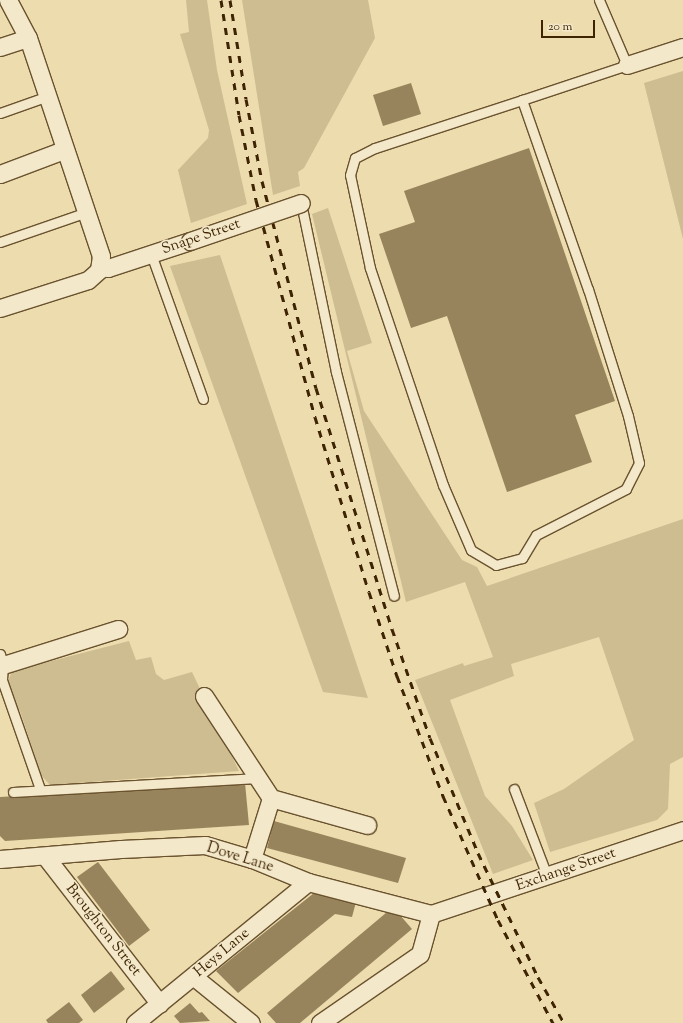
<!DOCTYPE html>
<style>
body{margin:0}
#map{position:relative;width:683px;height:1023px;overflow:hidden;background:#ecdcae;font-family:"Sorts Mill Goudy",serif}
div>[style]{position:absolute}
.green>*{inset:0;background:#cebd91}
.building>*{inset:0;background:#98845c}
.roads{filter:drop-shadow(1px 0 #6a522e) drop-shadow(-1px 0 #6a522e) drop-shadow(0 1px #6a522e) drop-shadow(0 -1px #6a522e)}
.lane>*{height:9px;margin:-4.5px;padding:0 4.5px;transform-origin:4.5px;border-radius:4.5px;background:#f3e8ca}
.street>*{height:17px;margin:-8.5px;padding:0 8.5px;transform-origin:8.5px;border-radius:8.5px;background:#f3e8ca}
.rail>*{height:3px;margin-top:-1.5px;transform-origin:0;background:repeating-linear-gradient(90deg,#3e2403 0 7px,transparent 0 14px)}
.bridges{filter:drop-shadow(1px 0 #6a522e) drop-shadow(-1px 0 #6a522e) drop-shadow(0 1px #6a522e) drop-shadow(0 -1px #6a522e)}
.street-bridge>*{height:17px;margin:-8.5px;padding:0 8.5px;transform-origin:8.5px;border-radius:8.5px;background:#f3e8ca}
span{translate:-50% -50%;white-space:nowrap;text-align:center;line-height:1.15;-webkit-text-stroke:3.5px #f3e8ca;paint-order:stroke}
.street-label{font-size:15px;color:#3e2403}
.scale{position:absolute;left:541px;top:20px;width:54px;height:18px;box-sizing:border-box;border:2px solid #3e2403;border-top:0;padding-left:5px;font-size:12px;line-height:14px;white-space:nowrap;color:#3e2403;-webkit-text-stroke:3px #f3e8ca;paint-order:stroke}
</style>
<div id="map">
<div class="green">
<div style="clip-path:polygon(186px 0,207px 0,217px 70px,247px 204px,191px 223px,178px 170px,208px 138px,209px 130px,180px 34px,189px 32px)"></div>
<div style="clip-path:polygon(242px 0,368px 0,375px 38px,304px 168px,298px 172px,300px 186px,273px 195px)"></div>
<div style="clip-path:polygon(683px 71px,683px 239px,644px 83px)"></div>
<div style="clip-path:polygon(328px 208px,372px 343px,347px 351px,364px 411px,462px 560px,477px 567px,487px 586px,683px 519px,683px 757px,670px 764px,668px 809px,657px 820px,550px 852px,534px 803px,564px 789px,634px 740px,599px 637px,511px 664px,514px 676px,450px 700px,485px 796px,512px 826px,533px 860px,493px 874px,415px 680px,463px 663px,464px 666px,493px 657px,465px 582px,406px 602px,312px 214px)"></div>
<div style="clip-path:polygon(220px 255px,368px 698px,323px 692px,170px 266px)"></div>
<div style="clip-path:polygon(129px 641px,136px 660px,151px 657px,156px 674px,164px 680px,192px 672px,239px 771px,50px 785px,41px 775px,20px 711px,16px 707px,8px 681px,12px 671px)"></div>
</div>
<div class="building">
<div style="clip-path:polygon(411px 83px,421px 114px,383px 126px,373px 95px)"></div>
<div style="clip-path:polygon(529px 148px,615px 401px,575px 415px,592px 462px,507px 492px,447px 316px,411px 328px,379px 234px,415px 222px,404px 191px)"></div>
<div style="clip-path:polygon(245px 783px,249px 825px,5px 841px,0 836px,0 797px)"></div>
<div style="clip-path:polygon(274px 821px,406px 858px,398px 883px,267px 848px)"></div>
<div style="clip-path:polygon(98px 862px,150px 930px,129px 946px,77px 877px)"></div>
<div style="clip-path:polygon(314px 893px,356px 902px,352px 917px,335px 914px,238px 993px,216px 971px)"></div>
<div style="clip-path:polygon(393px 907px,412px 929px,300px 1023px,276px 1023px,267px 1013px)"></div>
<div style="clip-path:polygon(111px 971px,125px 989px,94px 1013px,81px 995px)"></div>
<div style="clip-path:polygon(69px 1002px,83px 1020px,79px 1023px,48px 1023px,46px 1020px)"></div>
<div style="clip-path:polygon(190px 1003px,199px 1013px,202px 1012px,210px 1021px,180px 1023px,174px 1016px)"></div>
</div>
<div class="roads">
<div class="lane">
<div style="left:522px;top:100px;width:200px;rotate:70.8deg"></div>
<div style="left:588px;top:289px;width:133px;rotate:72.5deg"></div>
<div style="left:628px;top:416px;width:48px;rotate:76.8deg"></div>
<div style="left:639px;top:463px;width:29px;rotate:117deg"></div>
<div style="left:626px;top:489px;width:101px;rotate:152.9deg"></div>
<div style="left:536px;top:535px;width:27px;rotate:121deg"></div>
<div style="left:522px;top:558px;width:27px;rotate:165deg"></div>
<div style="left:496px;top:565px;width:29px;rotate:-149deg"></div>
<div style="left:471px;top:550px;width:71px;rotate:-113.3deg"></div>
<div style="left:443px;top:485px;width:229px;rotate:-108.6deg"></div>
<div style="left:370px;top:268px;width:95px;rotate:-102.1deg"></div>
<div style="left:350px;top:175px;width:18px;rotate:-74deg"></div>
<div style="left:355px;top:158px;width:22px;rotate:-27deg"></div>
<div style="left:375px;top:148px;width:155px;rotate:-18.1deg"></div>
<div style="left:522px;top:100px;width:111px;rotate:-18.4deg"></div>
<div style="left:627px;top:65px;width:71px;rotate:-113.3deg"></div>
<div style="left:0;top:113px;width:51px;rotate:-19.5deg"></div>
<div style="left:301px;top:203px;width:173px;rotate:78.3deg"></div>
<div style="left:336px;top:372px;width:231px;rotate:75.5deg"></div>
<div style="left:0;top:242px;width:92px;rotate:-19deg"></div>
<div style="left:151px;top:254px;width:154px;rotate:70.3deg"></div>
<div style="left:0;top:654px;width:11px;rotate:75deg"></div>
<div style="left:3px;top:665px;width:15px;rotate:94deg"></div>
<div style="left:2px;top:680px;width:115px;rotate:70.8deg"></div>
<div style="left:514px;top:789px;width:93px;rotate:69.2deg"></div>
<div style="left:13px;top:792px;width:245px;rotate:-3.3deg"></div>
</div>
<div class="street">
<div style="left:0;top:47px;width:29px;rotate:-18deg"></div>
<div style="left:627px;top:65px;width:59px;rotate:-17.8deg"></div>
<div style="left:0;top:174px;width:68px;rotate:-20.6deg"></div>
<div style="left:100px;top:266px;width:8px;rotate:14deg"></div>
<div style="left:108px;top:268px;width:86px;rotate:-18.2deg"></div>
<div style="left:0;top:308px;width:92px;rotate:-17.7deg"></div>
<div style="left:88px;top:280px;width:15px;rotate:-42deg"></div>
<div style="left:99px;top:270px;width:14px;rotate:-82deg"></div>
<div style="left:101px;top:256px;width:230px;rotate:-108.5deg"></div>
<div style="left:28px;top:38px;width:43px;rotate:-117.8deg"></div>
<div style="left:0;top:666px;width:124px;rotate:-17.4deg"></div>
<div style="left:204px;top:696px;width:122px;rotate:56.7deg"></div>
<div style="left:271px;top:798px;width:64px;rotate:107.3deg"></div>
<div style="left:271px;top:798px;width:100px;rotate:15.7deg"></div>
<div style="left:45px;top:856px;width:187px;rotate:52.2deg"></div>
<div style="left:0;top:859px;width:121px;rotate:-4.7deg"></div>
<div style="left:121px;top:849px;width:84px;rotate:-2.7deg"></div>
<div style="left:205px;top:845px;width:49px;rotate:16.6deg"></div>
<div style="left:252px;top:859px;width:61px;rotate:22.3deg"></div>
<div style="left:308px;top:882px;width:127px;rotate:14.6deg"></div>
<div style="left:431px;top:914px;width:266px;rotate:-18.4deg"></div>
<div style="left:194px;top:977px;width:73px;rotate:38.9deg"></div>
<div style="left:135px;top:1023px;width:223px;rotate:-39.2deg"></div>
<div style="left:320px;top:1023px;width:121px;rotate:-34.6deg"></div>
<div style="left:420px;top:954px;width:41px;rotate:-74.6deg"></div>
</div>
</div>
<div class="rail">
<div style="left:221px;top:0;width:116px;rotate:81.1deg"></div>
<div style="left:239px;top:115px;width:87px;rotate:78.7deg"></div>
<div style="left:256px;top:200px;width:225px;rotate:74.8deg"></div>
<div style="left:315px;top:417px;width:183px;rotate:72.9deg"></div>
<div style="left:369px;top:592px;width:89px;rotate:71.6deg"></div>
<div style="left:397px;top:676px;width:129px;rotate:69deg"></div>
<div style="left:443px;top:796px;width:136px;rotate:66.1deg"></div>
<div style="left:498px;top:920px;width:117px;rotate:61.9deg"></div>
<div style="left:230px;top:0;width:100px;rotate:80.8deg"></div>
<div style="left:246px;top:99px;width:84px;rotate:79deg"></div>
<div style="left:262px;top:181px;width:214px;rotate:75.4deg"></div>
<div style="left:316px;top:388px;width:253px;rotate:72.5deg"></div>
<div style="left:392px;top:629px;width:115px;rotate:70.8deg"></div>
<div style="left:430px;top:738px;width:125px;rotate:67.3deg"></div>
<div style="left:478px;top:853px;width:138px;rotate:64.2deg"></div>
<div style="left:538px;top:977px;width:53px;rotate:60.5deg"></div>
</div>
<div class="bridges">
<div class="street-bridge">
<div style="left:190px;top:241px;width:117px;rotate:-18.9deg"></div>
</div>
</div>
<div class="street-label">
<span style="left:201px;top:237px;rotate:-19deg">Snape Street</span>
<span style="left:240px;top:858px;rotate:17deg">Dove Lane</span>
<span style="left:566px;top:870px;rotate:-19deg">Exchange Street</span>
<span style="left:103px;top:930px;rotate:52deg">Broughton Street</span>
<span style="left:222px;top:953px;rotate:-40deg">Heys Lane</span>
</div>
<div class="scale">20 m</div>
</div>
